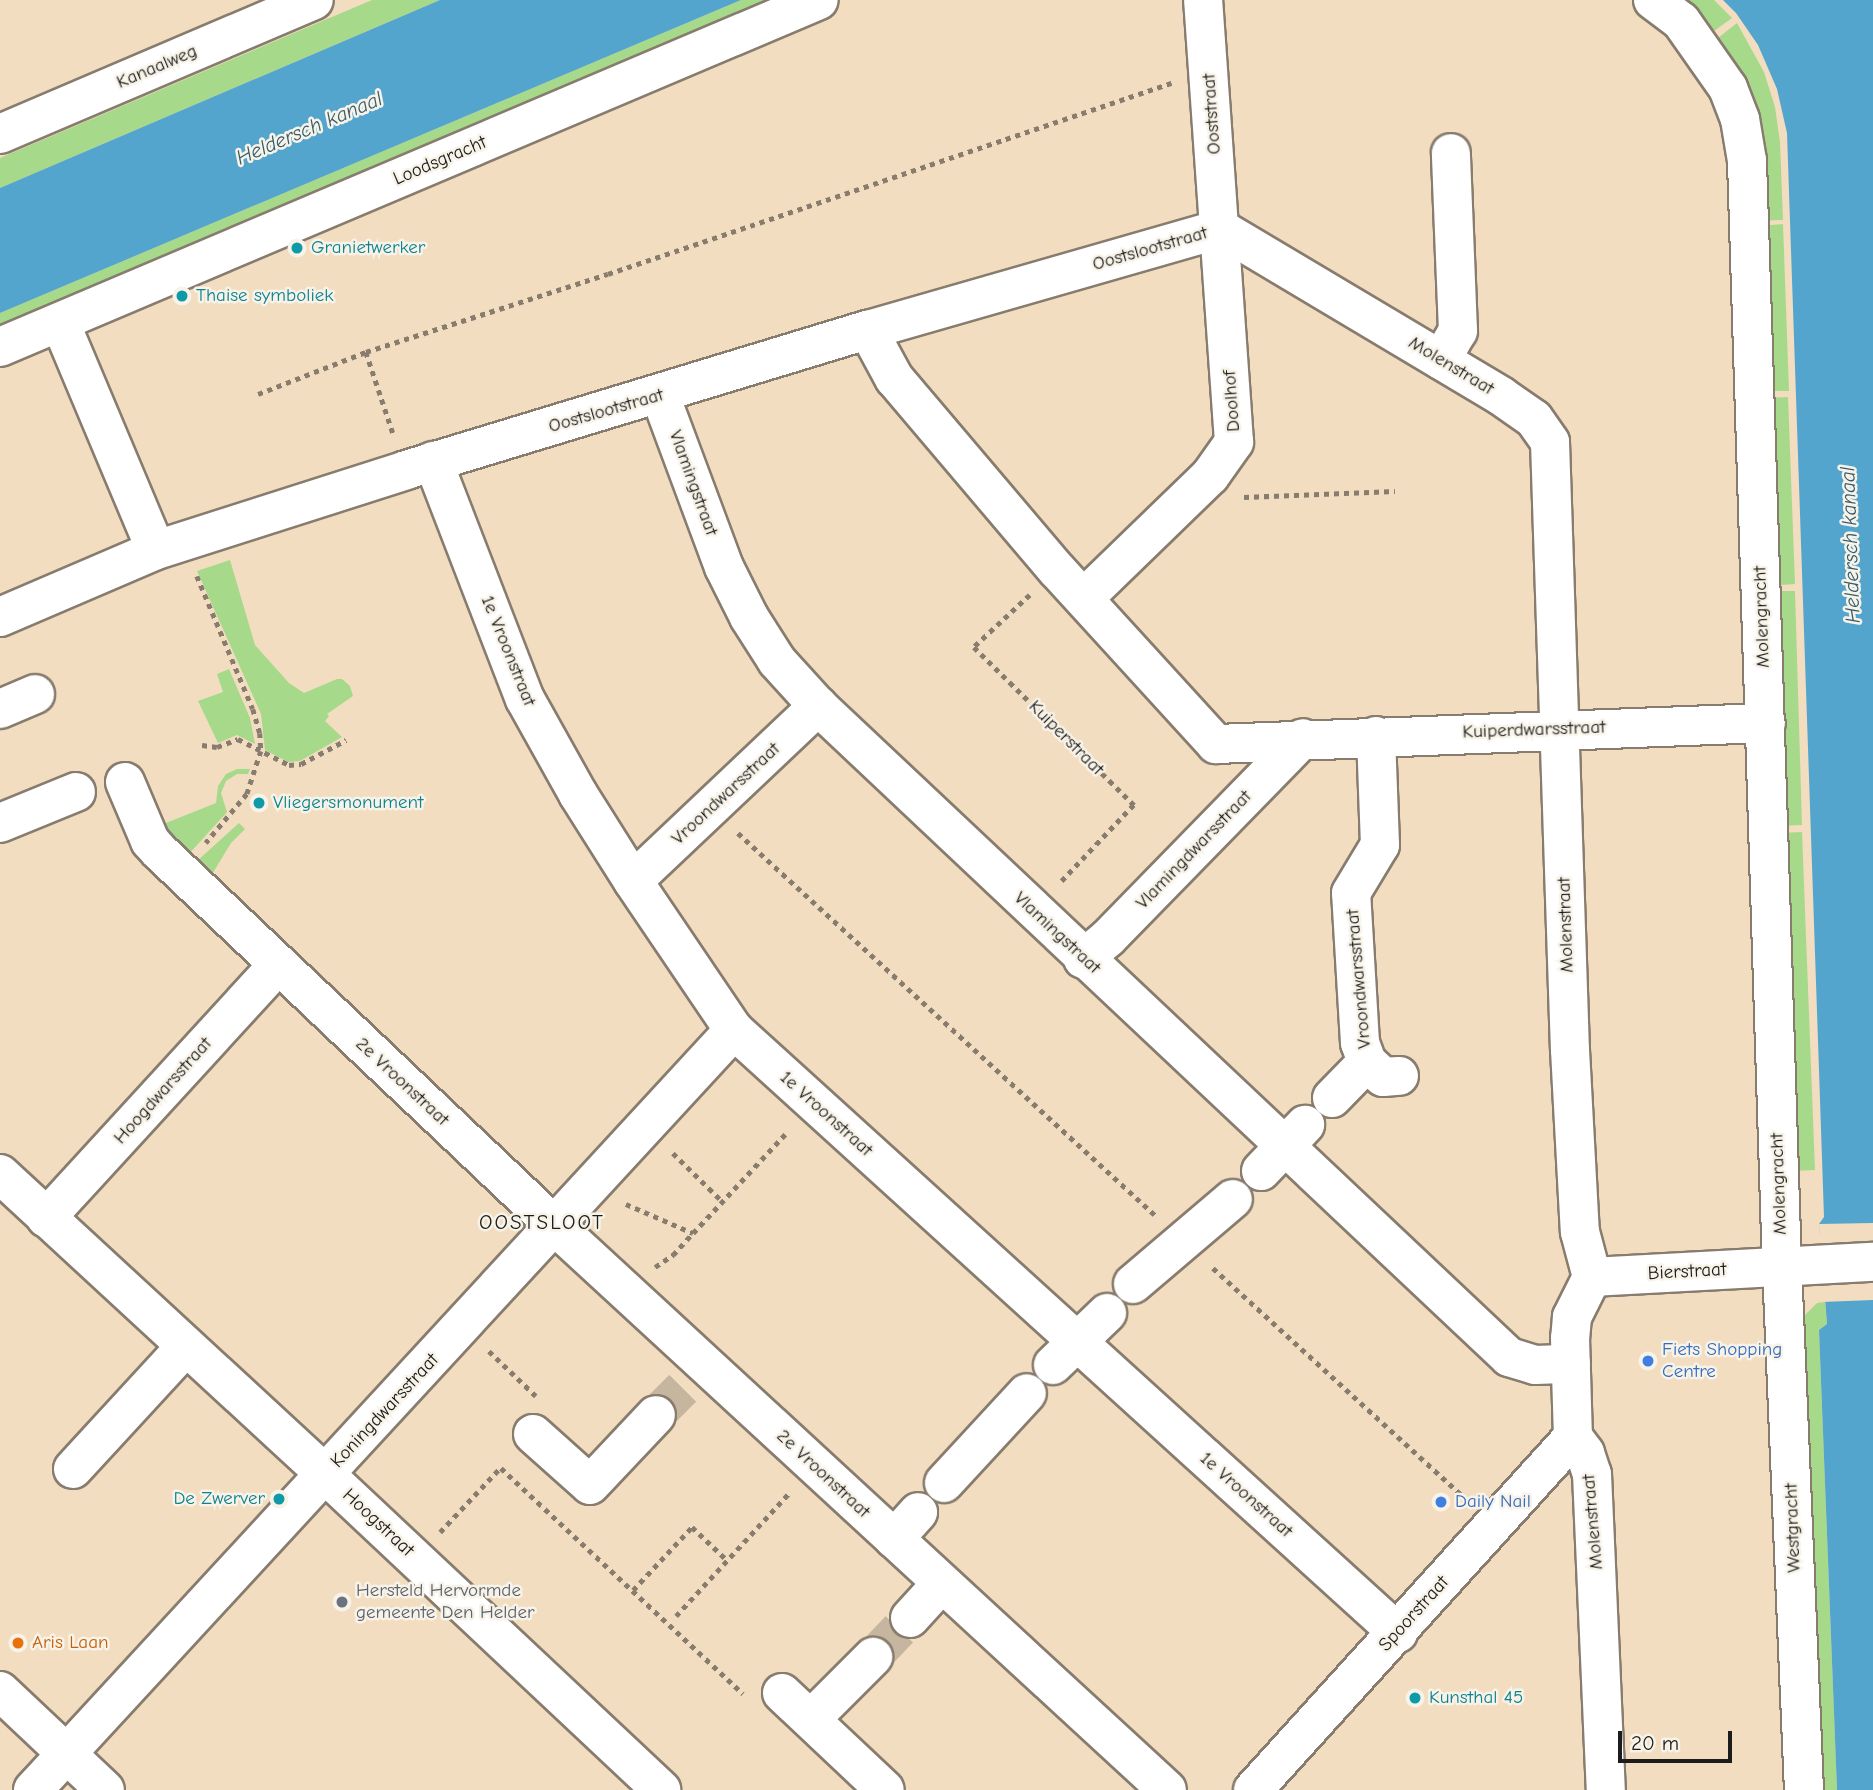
<!DOCTYPE html>
<style>
body{margin:0}
#map{position:relative;width:1873px;height:1790px;overflow:hidden;background:#f2ddc0;font-family:"Comic Neue",sans-serif}
div>[style]{position:absolute}
.green>*{inset:0;background:#a6da8a}
.water>*{inset:0;background:#53a5ce}
.pier>*{inset:0;background:#f2ddc0}
.minor-tunnel>*{height:38px;margin-top:-19px;transform-origin:0;background:repeating-linear-gradient(90deg,#c7b69f 0 38px,transparent 0 57px)}
.path>*{height:4.5px;margin-top:-2.25px;transform-origin:0;background:repeating-linear-gradient(90deg,#877c6e 0 5px,transparent 0 10px)}
.roads{filter:drop-shadow(2px 0 #877c6e) drop-shadow(-2px 0 #877c6e) drop-shadow(0 2px #877c6e) drop-shadow(0 -2px #877c6e)}
.minor>*{height:38px;margin:-19px;padding:0 19px;transform-origin:19px;border-radius:19px;background:#fff}
.major>*{height:38px;margin:-19px;padding:0 19px;transform-origin:19px;border-radius:19px;background:#fff}
.dots>*{width:19px;height:19px;translate:-50% -50%;box-sizing:border-box;border:4px solid #f7f3e8;border-radius:50%}
span{translate:-50% -50%;white-space:nowrap;text-align:center;line-height:1.15;-webkit-text-stroke:5px #f7f3e8;paint-order:stroke}
.street-label{font-size:19px;color:#1c1c1c}
.culture-label{font-size:19px;color:#0d838f}
.left{translate:0 -50%;text-align:left}
.right{translate:-100% -50%;text-align:right}
.shop-label{font-size:19px;color:#366cbe}
.worship-label{font-size:19px;color:#5b616d}
.food-label{font-size:19px;color:#c56008}
.water-label{font-size:21px;color:#355a6c;font-style:italic}
.neighbourhood-label{font-size:21px;color:#1c1c1c;letter-spacing:2px}
.scale{position:absolute;left:1618px;top:1731px;width:114px;height:32px;box-sizing:border-box;border:4px solid #1c1c1c;border-top:0;padding-left:9px;font-size:21px;line-height:24px;white-space:nowrap;color:#1c1c1c;-webkit-text-stroke:5px #f7f3e8;paint-order:stroke}
</style>
<div id="map">
<div class="green">
<div style="clip-path:polygon(372px 0,440px 0,0 188px,0 158px)"></div>
<div style="clip-path:polygon(741px 0,773px 0,0 329px,0 313px)"></div>
<div style="clip-path:polygon(1668px 0,1714px 0,1732px 18px,1710px 34px)"></div>
<div style="clip-path:polygon(1737px 23px,1764px 72px,1775px 107px,1780px 142px,1783px 220px,1757px 221px,1714px 41px)"></div>
<div style="clip-path:polygon(1783px 224px,1789px 391px,1763px 391px,1758px 226px)"></div>
<div style="clip-path:polygon(1788px 397px,1795px 584px,1770px 586px,1764px 398px)"></div>
<div style="clip-path:polygon(230px 560px,255px 645px,289px 683px,304px 693px,337px 679px,342px 679px,350px 686px,353px 696px,327px 714px,329px 716px,325px 721px,342px 737px,300px 761px,288px 762px,265px 750px,261px 714px,197px 571px)"></div>
<div style="clip-path:polygon(1770px 591px,1795px 591px,1802px 825px,1778px 826px)"></div>
<div style="clip-path:polygon(229px 669px,250px 718px,255px 744px,237px 735px,218px 743px,198px 701px,223px 692px,217px 674px)"></div>
<div style="clip-path:polygon(237px 769px,250px 769px,248px 774px,237px 774px,226px 781px,221px 793px,227px 812px,188px 855px,161px 825px,216px 803px,218px 786px,226px 774px)"></div>
<div style="clip-path:polygon(239px 823px,245px 829px,231px 843px,211px 876px,197px 861px)"></div>
<div style="clip-path:polygon(1802px 832px,1815px 1170px,1791px 1171px,1779px 833px)"></div>
<div style="clip-path:polygon(1825px 1302px,1827px 1324px,1819px 1330px,1837px 1790px,1810px 1790px,1801px 1319px,1817px 1303px)"></div>
</div>
<div class="water">
<div style="clip-path:polygon(440px 0,741px 0,0 313px,0 188px)"></div>
<div style="clip-path:polygon(1723px 0,1873px 0,1873px 1790px,1837px 1790px,1819px 1330px,1827px 1324px,1819px 1224px,1824px 1217px,1787px 133px,1777px 89px,1758px 45px,1736px 13px)"></div>
</div>
<div class="pier">
<div style="clip-path:polygon(1873px 1223px,1873px 1300px,1822px 1302px,1819px 1224px)"></div>
</div>
<div class="minor-tunnel">
<div style="left:656px;top:1415px;width:38px;rotate:-45deg"></div>
<div style="left:873px;top:1657px;width:54px;rotate:-46.5deg"></div>
</div>
<div class="path">
<div style="left:366px;top:352px;width:89px;rotate:71.6deg"></div>
<div style="left:258px;top:394px;width:116px;rotate:-21.3deg"></div>
<div style="left:366px;top:352px;width:254px;rotate:-17.9deg"></div>
<div style="left:608px;top:274px;width:595px;rotate:-18.74deg"></div>
<div style="left:1244px;top:497px;width:151px;rotate:-2.3deg"></div>
<div style="left:197px;top:576px;width:144px;rotate:67.2deg"></div>
<div style="left:253px;top:709px;width:25px;rotate:74deg"></div>
<div style="left:260px;top:733px;width:18px;rotate:87deg"></div>
<div style="left:261px;top:751px;width:45px;rotate:108deg"></div>
<div style="left:247px;top:794px;width:64px;rotate:129.9deg"></div>
<div style="left:1030px;top:595px;width:76px;rotate:137.1deg"></div>
<div style="left:974px;top:647px;width:225px;rotate:44.6deg"></div>
<div style="left:1134px;top:805px;width:108px;rotate:133.5deg"></div>
<div style="left:202px;top:745px;width:15px;rotate:8deg"></div>
<div style="left:217px;top:747px;width:22px;rotate:-21deg"></div>
<div style="left:238px;top:739px;width:57px;rotate:27deg"></div>
<div style="left:289px;top:765px;width:12px;rotate:-5deg"></div>
<div style="left:301px;top:764px;width:51px;rotate:-28.1deg"></div>
<div style="left:738px;top:833px;width:566px;rotate:42.49deg"></div>
<div style="left:673px;top:1153px;width:69px;rotate:44.4deg"></div>
<div style="left:626px;top:1204px;width:73px;rotate:23.4deg"></div>
<div style="left:693px;top:1233px;width:139px;rotate:-47deg"></div>
<div style="left:655px;top:1267px;width:22px;rotate:-34deg"></div>
<div style="left:673px;top:1255px;width:30px;rotate:-48deg"></div>
<div style="left:1213px;top:1268px;width:341px;rotate:42.4deg"></div>
<div style="left:489px;top:1351px;width:65px;rotate:43.8deg"></div>
<div style="left:501px;top:1468px;width:331px;rotate:43deg"></div>
<div style="left:440px;top:1532px;width:89px;rotate:-46.8deg"></div>
<div style="left:633px;top:1590px;width:86px;rotate:-46.9deg"></div>
<div style="left:692px;top:1527px;width:48px;rotate:43.3deg"></div>
<div style="left:676px;top:1616px;width:168px;rotate:-47.4deg"></div>
</div>
<div class="roads">
<div class="minor">
<div style="left:1653px;top:0;width:35px;rotate:37deg"></div>
<div style="left:1681px;top:21px;width:82px;rotate:55deg"></div>
<div style="left:1728px;top:88px;width:33px;rotate:69deg"></div>
<div style="left:1740px;top:119px;width:43px;rotate:80.5deg"></div>
<div style="left:1747px;top:161px;width:1106px;rotate:88.19deg"></div>
<div style="left:1782px;top:1266px;width:524px;rotate:87.6deg"></div>
<div style="left:1221px;top:229px;width:326px;rotate:30.8deg"></div>
<div style="left:1501px;top:396px;width:40px;rotate:34.9deg"></div>
<div style="left:1534px;top:419px;width:28px;rotate:55deg"></div>
<div style="left:1550px;top:442px;width:608px;rotate:88.12deg"></div>
<div style="left:1570px;top:1050px;width:182px;rotate:86.9deg"></div>
<div style="left:1580px;top:1232px;width:47px;rotate:75.1deg"></div>
<div style="left:1592px;top:1277px;width:45px;rotate:116.6deg"></div>
<div style="left:1572px;top:1317px;width:21px;rotate:95deg"></div>
<div style="left:1570px;top:1338px;width:99px;rotate:88.3deg"></div>
<div style="left:1573px;top:1437px;width:20px;rotate:53deg"></div>
<div style="left:1585px;top:1453px;width:22px;rotate:72deg"></div>
<div style="left:1592px;top:1474px;width:316px;rotate:87.5deg"></div>
<div style="left:60px;top:322px;width:247px;rotate:67.2deg"></div>
<div style="left:868px;top:330px;width:55px;rotate:61.6deg"></div>
<div style="left:894px;top:378px;width:252px;rotate:49.7deg"></div>
<div style="left:1057px;top:570px;width:236px;rotate:47.6deg"></div>
<div style="left:1216px;top:744px;width:550px;rotate:-2.19deg"></div>
<div style="left:0;top:347px;width:889px;rotate:-22.96deg"></div>
<div style="left:1441px;top:360px;width:34px;rotate:-60deg"></div>
<div style="left:1458px;top:331px;width:178px;rotate:-92.3deg"></div>
<div style="left:660px;top:395px;width:184px;rotate:69.6deg"></div>
<div style="left:724px;top:567px;width:56px;rotate:63.4deg"></div>
<div style="left:749px;top:617px;width:52px;rotate:57.5deg"></div>
<div style="left:777px;top:661px;width:61px;rotate:47.7deg"></div>
<div style="left:818px;top:706px;width:949px;rotate:43.29deg"></div>
<div style="left:1509px;top:1357px;width:27px;rotate:17deg"></div>
<div style="left:1535px;top:1365px;width:36px;rotate:-2deg"></div>
<div style="left:433px;top:461px;width:255px;rotate:68.9deg"></div>
<div style="left:525px;top:699px;width:109px;rotate:60.8deg"></div>
<div style="left:578px;top:794px;width:103px;rotate:57.7deg"></div>
<div style="left:633px;top:881px;width:180px;rotate:55.9deg"></div>
<div style="left:734px;top:1030px;width:897px;rotate:42.24deg"></div>
<div style="left:1085px;top:597px;width:174px;rotate:-44.1deg"></div>
<div style="left:1210px;top:476px;width:42px;rotate:-54.8deg"></div>
<div style="left:1234px;top:442px;width:443px;rotate:-94deg"></div>
<div style="left:0;top:617px;width:170px;rotate:-23.2deg"></div>
<div style="left:156px;top:550px;width:262px;rotate:-17.7deg"></div>
<div style="left:406px;top:470px;width:483px;rotate:-16.9deg"></div>
<div style="left:868px;top:330px;width:367px;rotate:-16deg"></div>
<div style="left:0;top:709px;width:38px;rotate:-23deg"></div>
<div style="left:125px;top:782px;width:64px;rotate:67deg"></div>
<div style="left:150px;top:841px;width:15px;rotate:48deg"></div>
<div style="left:160px;top:852px;width:544px;rotate:43.44deg"></div>
<div style="left:555px;top:1226px;width:832px;rotate:42.66deg"></div>
<div style="left:0;top:823px;width:82px;rotate:-22.2deg"></div>
<div style="left:633px;top:881px;width:255px;rotate:-43.4deg"></div>
<div style="left:1083px;top:959px;width:33px;rotate:-40deg"></div>
<div style="left:1108px;top:938px;width:279px;rotate:-45.7deg"></div>
<div style="left:1367px;top:1062px;width:22px;rotate:43deg"></div>
<div style="left:1383px;top:1077px;width:16px;rotate:-4deg"></div>
<div style="left:1332px;top:1098px;width:50px;rotate:-45.8deg"></div>
<div style="left:1367px;top:1062px;width:20px;rotate:-110deg"></div>
<div style="left:1360px;top:1043px;width:150px;rotate:-93.4deg"></div>
<div style="left:1351px;top:893px;width:56px;rotate:-58.9deg"></div>
<div style="left:1380px;top:845px;width:109px;rotate:-92.1deg"></div>
<div style="left:1261px;top:1171px;width:64px;rotate:-46.3deg"></div>
<div style="left:0;top:1174px;width:444px;rotate:42.7deg"></div>
<div style="left:326px;top:1475px;width:460px;rotate:43.2deg"></div>
<div style="left:46px;top:1218px;width:343px;rotate:-47.5deg"></div>
<div style="left:1592px;top:1277px;width:281px;rotate:-3.1deg"></div>
<div style="left:1133px;top:1284px;width:131px;rotate:-40.4deg"></div>
<div style="left:1053px;top:1365px;width:75px;rotate:-43.9deg"></div>
<div style="left:533px;top:1434px;width:76px;rotate:41.8deg"></div>
<div style="left:590px;top:1485px;width:96px;rotate:-46.7deg"></div>
<div style="left:73px;top:1469px;width:166px;rotate:-47.4deg"></div>
<div style="left:944px;top:1483px;width:122px;rotate:-47.3deg"></div>
<div style="left:894px;top:1539px;width:36px;rotate:-48deg"></div>
<div style="left:910px;top:1618px;width:46px;rotate:-47.6deg"></div>
<div style="left:0;top:1691px;width:144px;rotate:43.3deg"></div>
<div style="left:782px;top:1693px;width:141px;rotate:43.3deg"></div>
<div style="left:811px;top:1719px;width:88px;rotate:-45deg"></div>
<div style="left:33px;top:1790px;width:1034px;rotate:-47.31deg"></div>
<div style="left:1253px;top:1790px;width:476px;rotate:-47.8deg"></div>
</div>
<div class="major">
<div style="left:0;top:134px;width:341px;rotate:-23.1deg"></div>
</div>
</div>
<div class="dots">
<div style="left:297px;top:248px;background:#0f9aa8"></div>
<div style="left:182px;top:296px;background:#0f9aa8"></div>
<div style="left:259px;top:803px;background:#0f9aa8"></div>
<div style="left:1648px;top:1361px;background:#3f7fe0"></div>
<div style="left:279px;top:1499px;background:#0f9aa8"></div>
<div style="left:1441px;top:1502px;background:#3f7fe0"></div>
<div style="left:342px;top:1602px;background:#6b7280"></div>
<div style="left:18px;top:1643px;background:#e8710a"></div>
<div style="left:1415px;top:1698px;background:#0f9aa8"></div>
</div>
<div class="street-label">
<span style="left:157px;top:67px;rotate:-23deg">Kanaalweg</span>
<span style="left:1212px;top:114px;rotate:-94deg">Ooststraat</span>
<span style="left:440px;top:161px;rotate:-23deg">Loodsgracht</span>
<span style="left:1150px;top:249px;rotate:-16deg">Oostslootstraat</span>
<span style="left:1451px;top:366px;rotate:31deg">Molenstraat</span>
<span style="left:1232px;top:401px;rotate:-94deg">Doolhof</span>
<span style="left:606px;top:411px;rotate:-16deg">Oostslootstraat</span>
<span style="left:693px;top:483px;rotate:70deg">Vlamingstraat</span>
<span style="left:1762px;top:617px;rotate:-92deg">Molengracht</span>
<span style="left:508px;top:651px;rotate:68deg">1e Vroonstraat</span>
<span style="left:1534px;top:730px;rotate:-2deg">Kuiperdwarsstraat</span>
<span style="left:1066px;top:738px;rotate:45deg">Kuiperstraat</span>
<span style="left:726px;top:794px;rotate:-43deg">Vroondwarsstraat</span>
<span style="left:1194px;top:850px;rotate:-46deg">Vlamingdwarsstraat</span>
<span style="left:1566px;top:925px;rotate:-92deg">Molenstraat</span>
<span style="left:1057px;top:933px;rotate:43deg">Vlamingstraat</span>
<span style="left:1359px;top:979px;rotate:-95deg">Vroondwarsstraat</span>
<span style="left:402px;top:1082px;rotate:43deg">2e Vroonstraat</span>
<span style="left:163px;top:1091px;rotate:-48deg">Hoogdwarsstraat</span>
<span style="left:826px;top:1114px;rotate:42deg">1e Vroonstraat</span>
<span style="left:1779px;top:1184px;rotate:-92deg">Molengracht</span>
<span style="left:1687px;top:1272px;rotate:-3deg">Bierstraat</span>
<span style="left:385px;top:1411px;rotate:-47deg">Koningdwarsstraat</span>
<span style="left:823px;top:1474px;rotate:43deg">2e Vroonstraat</span>
<span style="left:1246px;top:1495px;rotate:42deg">1e Vroonstraat</span>
<span style="left:1593px;top:1522px;rotate:-95deg">Molenstraat</span>
<span style="left:378px;top:1523px;rotate:43deg">Hoogstraat</span>
<span style="left:1793px;top:1528px;rotate:-92deg">Westgracht</span>
<span style="left:1414px;top:1614px;rotate:-48deg">Spoorstraat</span>
</div>
<div class="culture-label">
<span class="left" style="left:311px;top:248px">Granietwerker</span>
<span class="left" style="left:196px;top:296px">Thaise symboliek</span>
<span class="left" style="left:273px;top:803px">Vliegersmonument</span>
<span class="right" style="left:265px;top:1499px">De Zwerver</span>
<span class="left" style="left:1429px;top:1698px">Kunsthal 45</span>
</div>
<div class="shop-label">
<span class="left" style="left:1662px;top:1361px">Fiets Shopping<br>Centre</span>
<span class="left" style="left:1455px;top:1502px">Daily Nail</span>
</div>
<div class="worship-label">
<span class="left" style="left:356px;top:1602px">Hersteld Hervormde<br>gemeente Den Helder</span>
</div>
<div class="food-label">
<span class="left" style="left:32px;top:1643px">Aris Laan</span>
</div>
<div class="water-label">
<span style="left:309px;top:128px;rotate:-23deg">Heldersch kanaal</span>
<span style="left:1850px;top:545px;rotate:-92deg">Heldersch kanaal</span>
</div>
<div class="neighbourhood-label">
<span style="left:542px;top:1222px">OOSTSLOOT</span>
</div>
<div class="scale">20 m</div>
</div>
